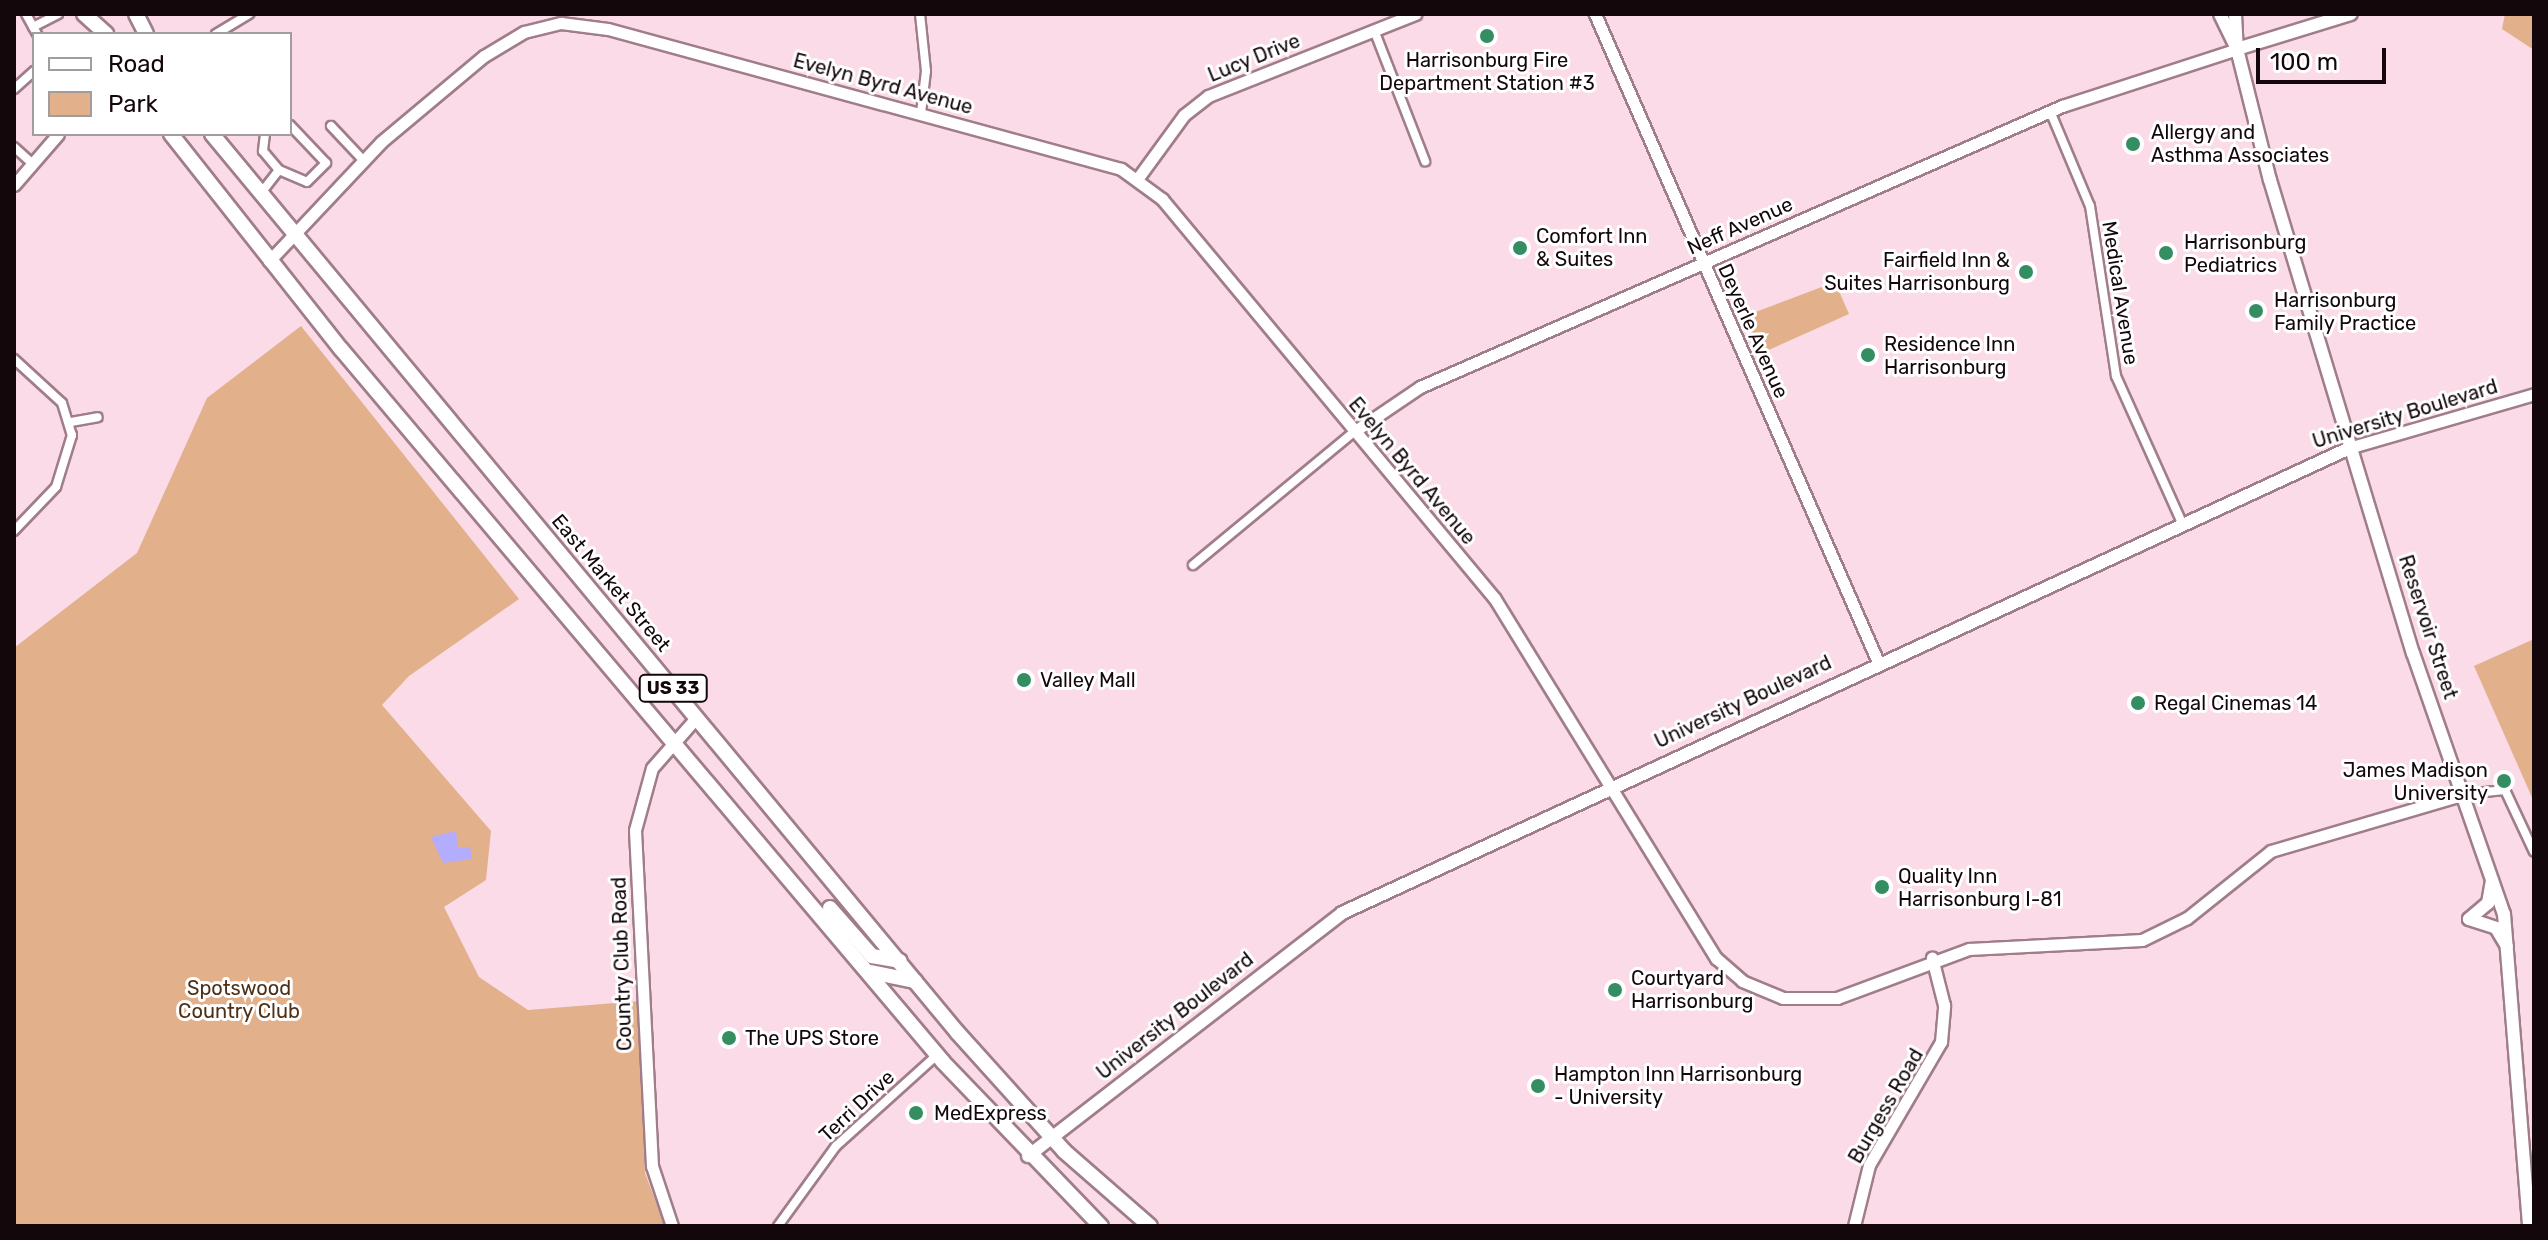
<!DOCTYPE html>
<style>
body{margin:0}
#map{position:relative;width:2548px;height:1240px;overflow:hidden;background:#fadbe7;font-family:Rubik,sans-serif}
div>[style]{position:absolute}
.green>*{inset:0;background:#e2b18b}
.water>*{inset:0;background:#b4acfd}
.roads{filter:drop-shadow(2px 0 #a07d8a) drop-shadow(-2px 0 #a07d8a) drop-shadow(0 2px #a07d8a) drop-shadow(0 -2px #a07d8a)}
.minor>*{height:8px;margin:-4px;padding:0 4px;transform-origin:4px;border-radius:4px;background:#fff}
.tertiary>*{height:11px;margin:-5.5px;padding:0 5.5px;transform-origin:5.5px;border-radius:5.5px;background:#fff}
.secondary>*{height:12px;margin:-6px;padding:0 6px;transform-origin:6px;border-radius:6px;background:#fff}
.trunk>*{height:14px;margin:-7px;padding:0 7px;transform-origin:7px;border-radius:7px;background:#fff}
.dots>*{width:22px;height:22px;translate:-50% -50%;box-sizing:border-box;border:4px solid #fff;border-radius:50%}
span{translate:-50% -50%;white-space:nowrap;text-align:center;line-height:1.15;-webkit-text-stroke:6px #fff;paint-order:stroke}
.shield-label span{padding:2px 6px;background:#fff;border:2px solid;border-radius:6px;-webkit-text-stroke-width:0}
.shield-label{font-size:18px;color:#13070c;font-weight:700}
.street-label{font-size:20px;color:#13070c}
.poi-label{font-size:20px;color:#13070c}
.left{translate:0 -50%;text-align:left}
.right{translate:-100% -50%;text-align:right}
.park-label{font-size:20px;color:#4d3016}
.frame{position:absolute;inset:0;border:16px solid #13070c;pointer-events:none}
.legend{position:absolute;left:32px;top:32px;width:260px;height:104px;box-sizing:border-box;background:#fff;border:2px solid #a19c9e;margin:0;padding:10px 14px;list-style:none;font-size:24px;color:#13070c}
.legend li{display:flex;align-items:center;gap:16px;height:40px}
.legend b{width:40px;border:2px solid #a19c9e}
.scale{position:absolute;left:2256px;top:48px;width:130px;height:36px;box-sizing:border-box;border:4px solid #13070c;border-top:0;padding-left:10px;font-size:24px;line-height:28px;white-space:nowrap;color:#13070c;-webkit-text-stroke:6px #fff;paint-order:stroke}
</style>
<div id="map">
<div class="green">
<div style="clip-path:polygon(2505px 14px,2534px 14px,2534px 50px,2502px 29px)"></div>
<div style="clip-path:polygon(1835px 282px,1849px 314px,1762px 353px,1745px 316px)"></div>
<div style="clip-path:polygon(301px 326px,519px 599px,409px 676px,382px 705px,491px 831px,486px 880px,444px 907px,479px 977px,528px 1010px,640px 1001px,645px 1173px,665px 1226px,14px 1226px,14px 648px,137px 553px,207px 398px)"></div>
<div style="clip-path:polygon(2534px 639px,2534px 802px,2474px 666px)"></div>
</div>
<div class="water">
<div style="clip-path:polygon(456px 831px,458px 848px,470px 847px,472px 859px,443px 863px,431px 837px)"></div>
</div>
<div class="roads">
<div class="minor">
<div style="left:26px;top:14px;width:23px;rotate:61deg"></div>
<div style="left:920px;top:14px;width:57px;rotate:84deg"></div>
<div style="left:926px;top:71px;width:42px;rotate:96.8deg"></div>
<div style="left:33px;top:27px;width:28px;rotate:-27deg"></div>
<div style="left:1374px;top:30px;width:141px;rotate:68.7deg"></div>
<div style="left:216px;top:34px;width:39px;rotate:-31deg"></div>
<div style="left:14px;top:89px;width:27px;rotate:-42deg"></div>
<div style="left:2050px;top:111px;width:103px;rotate:67.2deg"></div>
<div style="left:2090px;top:206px;width:172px;rotate:81.3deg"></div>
<div style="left:2116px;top:376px;width:161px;rotate:65.8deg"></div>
<div style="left:331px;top:126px;width:47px;rotate:46.7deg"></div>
<div style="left:265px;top:134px;width:17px;rotate:97deg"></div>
<div style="left:263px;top:151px;width:25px;rotate:50deg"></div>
<div style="left:279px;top:170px;width:30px;rotate:23deg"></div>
<div style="left:307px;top:182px;width:27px;rotate:-45deg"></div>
<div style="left:326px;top:163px;width:52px;rotate:-133.5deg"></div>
<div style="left:14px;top:147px;width:25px;rotate:42deg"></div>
<div style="left:261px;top:193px;width:29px;rotate:-52deg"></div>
<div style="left:14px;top:359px;width:65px;rotate:42.5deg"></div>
<div style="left:62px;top:403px;width:34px;rotate:73deg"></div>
<div style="left:72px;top:435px;width:54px;rotate:107.1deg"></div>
<div style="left:56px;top:487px;width:61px;rotate:133.7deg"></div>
<div style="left:71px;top:422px;width:27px;rotate:-10deg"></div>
<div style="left:1193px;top:565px;width:210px;rotate:-39.6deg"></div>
<div style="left:2465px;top:794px;width:40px;rotate:-5.7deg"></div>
<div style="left:2505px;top:790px;width:68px;rotate:64.9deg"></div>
<div style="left:778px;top:1226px;width:99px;rotate:-54.1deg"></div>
<div style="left:836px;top:1146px;width:136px;rotate:-42deg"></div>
</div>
<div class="tertiary">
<div style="left:1595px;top:14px;width:707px;rotate:66.41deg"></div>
<div style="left:1138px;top:178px;width:78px;rotate:-53.9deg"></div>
<div style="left:1184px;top:115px;width:31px;rotate:-38deg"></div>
<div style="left:1208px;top:96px;width:223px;rotate:-21.6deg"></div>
<div style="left:14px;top:185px;width:67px;rotate:-49.2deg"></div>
<div style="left:269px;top:261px;width:163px;rotate:-46.7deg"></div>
<div style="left:381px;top:142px;width:134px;rotate:-39.9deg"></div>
<div style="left:484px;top:56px;width:47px;rotate:-31deg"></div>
<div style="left:524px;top:32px;width:38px;rotate:-14deg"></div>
<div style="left:561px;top:23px;width:47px;rotate:7.3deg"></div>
<div style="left:608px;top:29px;width:532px;rotate:15.26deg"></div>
<div style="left:1121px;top:169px;width:51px;rotate:36.2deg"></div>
<div style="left:1162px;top:199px;width:520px;rotate:50.22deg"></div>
<div style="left:1495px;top:599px;width:422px;rotate:58.4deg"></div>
<div style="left:1716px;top:958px;width:35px;rotate:41deg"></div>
<div style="left:1742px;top:981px;width:44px;rotate:22.5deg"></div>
<div style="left:1783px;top:998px;width:54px"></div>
<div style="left:1837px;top:998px;width:141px;rotate:-20.4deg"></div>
<div style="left:1969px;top:949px;width:173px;rotate:-3deg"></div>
<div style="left:2142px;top:940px;width:50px;rotate:-26.1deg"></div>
<div style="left:2187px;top:918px;width:107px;rotate:-38.6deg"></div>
<div style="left:2271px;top:851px;width:202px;rotate:-16.4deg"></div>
<div style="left:1355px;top:431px;width:78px;rotate:-34.1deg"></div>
<div style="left:1420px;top:387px;width:701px;rotate:-23.64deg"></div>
<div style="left:2062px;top:106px;width:184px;rotate:-18deg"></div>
<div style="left:2352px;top:447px;width:190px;rotate:-16.2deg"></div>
<div style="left:672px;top:1226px;width:63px;rotate:-108.4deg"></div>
<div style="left:652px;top:1166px;width:336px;rotate:-92.9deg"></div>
<div style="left:635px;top:830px;width:64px;rotate:-74.7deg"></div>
<div style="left:652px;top:768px;width:67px;rotate:-48.7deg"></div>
<div style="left:1854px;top:1226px;width:63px;rotate:-76.2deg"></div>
<div style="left:1869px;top:1165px;width:143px;rotate:-59.7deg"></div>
<div style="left:1941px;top:1042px;width:37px;rotate:-85deg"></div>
<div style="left:1944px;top:1005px;width:49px;rotate:-104.3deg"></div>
</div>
<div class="secondary">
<div style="left:2220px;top:14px;width:39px;rotate:64deg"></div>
<div style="left:2235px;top:14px;width:35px;rotate:87deg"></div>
<div style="left:2237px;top:49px;width:135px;rotate:75.9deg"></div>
<div style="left:2270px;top:180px;width:494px;rotate:73.2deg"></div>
<div style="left:2413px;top:653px;width:276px;rotate:70.8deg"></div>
<div style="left:2504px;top:914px;width:313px;rotate:85.4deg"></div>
<div style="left:2237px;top:49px;width:119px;rotate:-17.1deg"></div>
<div style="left:2469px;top:919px;width:25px;rotate:-40deg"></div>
<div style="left:2488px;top:903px;width:23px;rotate:-80deg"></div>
<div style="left:2469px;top:919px;width:28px;rotate:18deg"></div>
<div style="left:2496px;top:928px;width:21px;rotate:59deg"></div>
<div style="left:1028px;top:1156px;width:397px;rotate:-37.7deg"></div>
<div style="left:1342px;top:913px;width:1112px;rotate:-24.77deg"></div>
</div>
<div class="trunk">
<div style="left:84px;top:14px;width:30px;rotate:42deg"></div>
<div style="left:136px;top:14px;width:22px;rotate:63deg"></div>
<div style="left:171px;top:134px;width:274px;rotate:51.7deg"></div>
<div style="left:341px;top:349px;width:933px;rotate:49.82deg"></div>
<div style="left:943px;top:1062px;width:228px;rotate:46.1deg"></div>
<div style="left:212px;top:134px;width:1167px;rotate:50.32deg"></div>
<div style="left:957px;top:1032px;width:160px;rotate:48deg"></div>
<div style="left:1064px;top:1151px;width:114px;rotate:41.1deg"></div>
<div style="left:830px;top:908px;width:64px;rotate:48.8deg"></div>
<div style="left:872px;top:956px;width:28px;rotate:10deg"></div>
<div style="left:871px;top:972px;width:45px;rotate:11.6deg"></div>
</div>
</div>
<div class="dots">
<div style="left:1487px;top:36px;background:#358d62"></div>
<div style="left:2133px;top:144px;background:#358d62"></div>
<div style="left:1520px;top:248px;background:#358d62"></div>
<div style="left:2166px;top:253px;background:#358d62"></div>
<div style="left:2026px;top:272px;background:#358d62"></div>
<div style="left:2256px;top:311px;background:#358d62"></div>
<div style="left:1868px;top:355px;background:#358d62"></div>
<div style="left:1024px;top:680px;background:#358d62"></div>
<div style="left:2138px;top:703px;background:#358d62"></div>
<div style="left:2504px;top:781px;background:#358d62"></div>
<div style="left:1882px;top:887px;background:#358d62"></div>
<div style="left:1615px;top:990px;background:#358d62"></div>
<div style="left:729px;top:1038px;background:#358d62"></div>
<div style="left:1538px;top:1086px;background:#358d62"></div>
<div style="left:916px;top:1113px;background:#358d62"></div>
</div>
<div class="shield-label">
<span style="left:673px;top:688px">US 33</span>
</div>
<div class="street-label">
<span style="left:1254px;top:58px;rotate:-22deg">Lucy Drive</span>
<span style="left:883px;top:84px;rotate:15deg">Evelyn Byrd Avenue</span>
<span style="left:1740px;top:226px;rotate:-24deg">Neff Avenue</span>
<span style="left:2120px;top:293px;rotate:81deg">Medical Avenue</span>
<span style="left:1753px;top:331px;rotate:66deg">Deyerle Avenue</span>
<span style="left:2405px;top:414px;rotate:-17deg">University Boulevard</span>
<span style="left:1412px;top:471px;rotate:50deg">Evelyn Byrd Avenue</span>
<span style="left:611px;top:583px;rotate:50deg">East Market Street</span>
<span style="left:2428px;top:627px;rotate:72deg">Reservoir Street</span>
<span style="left:1743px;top:702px;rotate:-25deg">University Boulevard</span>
<span style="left:622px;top:964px;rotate:-92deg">Country Club Road</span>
<span style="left:1175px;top:1016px;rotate:-38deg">University Boulevard</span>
<span style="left:857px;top:1106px;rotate:-43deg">Terri Drive</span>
<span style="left:1886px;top:1106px;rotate:-60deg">Burgess Road</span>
</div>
<div class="poi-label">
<span style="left:1487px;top:72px">Harrisonburg Fire<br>Department Station #3</span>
<span class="left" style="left:2151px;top:144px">Allergy and<br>Asthma Associates</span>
<span class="left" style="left:1536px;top:248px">Comfort Inn<br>&amp; Suites</span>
<span class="left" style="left:2184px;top:254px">Harrisonburg<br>Pediatrics</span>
<span class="right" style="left:2010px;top:272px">Fairfield Inn &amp;<br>Suites Harrisonburg</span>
<span class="left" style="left:2274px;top:312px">Harrisonburg<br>Family Practice</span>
<span class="left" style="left:1884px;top:356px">Residence Inn<br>Harrisonburg</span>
<span class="left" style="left:1040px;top:680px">Valley Mall</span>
<span class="left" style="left:2154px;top:703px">Regal Cinemas 14</span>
<span class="right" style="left:2488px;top:782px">James Madison<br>University</span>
<span class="left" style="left:1898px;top:888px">Quality Inn<br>Harrisonburg I-81</span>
<span class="left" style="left:1631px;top:990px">Courtyard<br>Harrisonburg</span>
<span class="left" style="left:745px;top:1038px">The UPS Store</span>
<span class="left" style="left:1554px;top:1086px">Hampton Inn Harrisonburg<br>- University</span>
<span class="left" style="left:934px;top:1113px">MedExpress</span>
</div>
<div class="park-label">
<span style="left:239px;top:1000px">Spotswood<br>Country Club</span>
</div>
<div class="frame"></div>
<ul class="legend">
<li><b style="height:10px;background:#fff"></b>Road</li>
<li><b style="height:22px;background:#e2b18b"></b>Park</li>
</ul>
<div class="scale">100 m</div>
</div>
